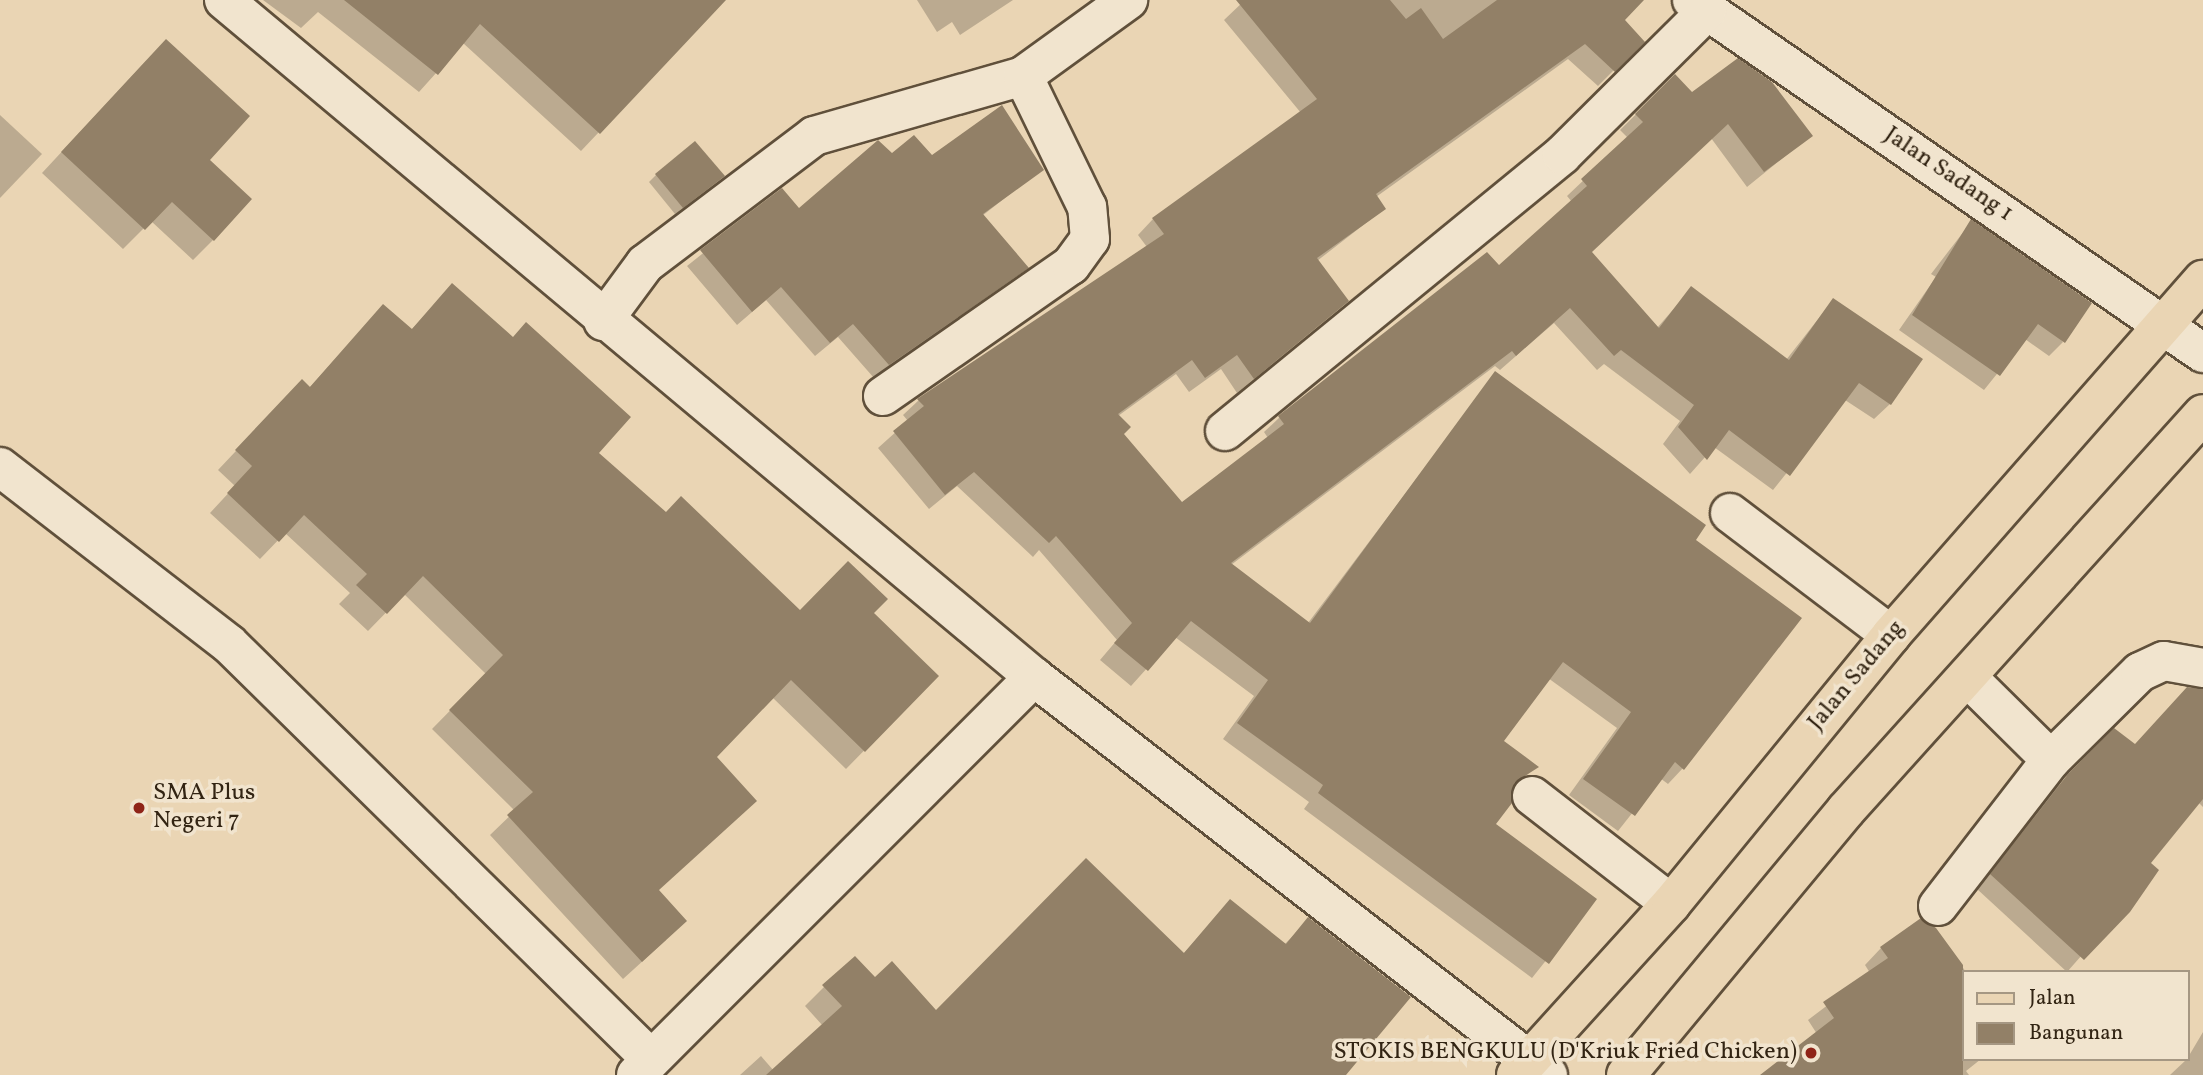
<!DOCTYPE html>
<style>
body{margin:0}
#map{position:relative;width:2203px;height:1075px;overflow:hidden;background:#ead5b4;font-family:Vollkorn,serif}
div>[style]{position:absolute}
.shadow>*{inset:0;background:#0003}
.building>*{inset:0;background:#928067}
.roads{filter:drop-shadow(2px 0 #60503b) drop-shadow(-2px 0 #60503b) drop-shadow(0 2px #60503b) drop-shadow(0 -2px #60503b)}
.minor>*{height:38px;margin:-19px;padding:0 19px;transform-origin:19px;border-radius:19px;background:#f1e4ce}
.major>*{height:38px;margin:-19px;padding:0 19px;transform-origin:19px;border-radius:19px;background:#ead5b4}
.dots>*{width:19px;height:19px;translate:-50% -50%;box-sizing:border-box;border:4px solid #f1e4ce;border-radius:50%}
span{translate:-50% -50%;white-space:nowrap;text-align:center;line-height:1.15;-webkit-text-stroke:7px #f1e4ce;paint-order:stroke}
.street-label{font-size:24px;color:#322413}
.poi-label{font-size:24px;color:#322413}
.left{translate:0 -50%;text-align:left}
.right{translate:-100% -50%;text-align:right}
.legend{position:absolute;left:1962px;top:970px;width:228px;height:91px;box-sizing:border-box;background:#f1e4ce;border:2px solid #a59783;margin:0;padding:9px 12px;list-style:none;font-size:21px;color:#322413}
.legend li{display:flex;align-items:center;gap:14px;height:35px}
.legend b{width:35px;border:2px solid #a59783}
</style>
<div id="map">
<div class="shadow">
<div style="clip-path:polygon(263px 0,724px 0,581px 151px,463px 43px,419px 92px,318px 12px,301px 28px)"></div>
<div style="clip-path:polygon(917px 0,1013px 0,960px 35px,952px 22px,937px 32px)"></div>
<div style="clip-path:polygon(1245px 0,1633px 0,1622px 20px,1642px 42px,1598px 86px,1568px 59px,1376px 197px,1384px 209px,1317px 261px,1346px 301px,1237px 393px,1221px 369px,1189px 392px,1176px 374px,1118px 416px,1122px 434px,1182px 504px,1268px 438px,1264px 432px,1280px 417px,1498px 268px,1572px 202px,1567px 196px,1628px 138px,1620px 130px,1675px 76px,1692px 94px,1810px 136px,1747px 187px,1711px 138px,1590px 253px,1657px 328px,1691px 289px,1786px 360px,1833px 300px,1890px 404px,1874px 419px,1845px 400px,1773px 490px,1714px 447px,1690px 474px,1663px 444px,1680px 421px,1604px 364px,1597px 370px,1554px 323px,1500px 370px,1495px 366px,1231px 565px,1308px 623px,1496px 373px,1693px 540px,1683px 768px,1668px 784px,1660px 778px,1618px 831px,1569px 795px,1617px 728px,1548px 678px,1502px 742px,1536px 767px,1512px 788px,1493px 824px,1595px 899px,1532px 978px,1304px 809px,1309px 802px,1223px 739px,1254px 696px,1175px 637px,1131px 686px,1100px 660px,1117px 640px,1039px 550px,1033px 557px,957px 486px,929px 509px,878px 448px,908px 421px,903px 415px,919px 400px,1147px 247px,1138px 235px,1153px 219px,1301px 113px,1224px 20px)"></div>
<div style="clip-path:polygon(146px 61px,208px 160px,213px 240px,193px 260px,151px 221px,123px 249px,42px 173px)"></div>
<div style="clip-path:polygon(0 115px,42px 154px,0 198px)"></div>
<div style="clip-path:polygon(892px 156px,1042px 169px,982px 216px,1027px 268px,874px 378px,838px 337px,815px 356px,766px 300px,737px 325px,687px 266px,782px 190px,799px 210px)"></div>
<div style="clip-path:polygon(656px 175px,716px 182px,675px 214px,649px 182px)"></div>
<div style="clip-path:polygon(1971px 222px,2063px 342px,2049px 356px,2025px 339px,1984px 390px,1899px 330px,1936px 277px,1931px 274px)"></div>
<div style="clip-path:polygon(452px 286px,597px 454px,665px 514px,800px 613px,872px 613px,937px 676px,846px 769px,772px 697px,714px 757px,657px 891px,666px 940px,623px 979px,490px 835px,515px 811px,432px 729px,486px 674px,404px 594px,368px 631px,339px 604px,350px 593px,285px 533px,260px 559px,210px 513px,235px 486px,218px 470px,284px 400px,309px 388px,383px 306px,411px 330px)"></div>
<div style="clip-path:polygon(2188px 689px,2203px 689px,2203px 807px,2198px 802px,2148px 863px,2157px 870px,2067px 972px,1977px 889px,2054px 790px,2115px 730px,2134px 746px)"></div>
<div style="clip-path:polygon(1231px 901px,1284px 945px,1309px 919px,1344px 1075px,740px 1075px,761px 1056px,774px 1071px,823px 1026px,805px 1006px,824px 987px,875px 979px,936px 1012px,1183px 954px)"></div>
<div style="clip-path:polygon(1935px 929px,1966px 972px,1963px 1059px,1981px 1059px,1966px 1071px,1969px 1075px,1763px 1075px,1817px 1034px,1808px 1020px,1870px 973px,1865px 965px,1881px 948px)"></div>
<div style="clip-path:polygon(2203px 1032px,2203px 1075px,2170px 1075px,2187px 1059px)"></div>
</div>
<div class="building">
<div style="clip-path:polygon(344px 0,726px 0,600px 134px,480px 24px,438px 75px)"></div>
<div style="clip-path:polygon(1236px 0,1390px 0,1406px 19px,1421px 8px,1443px 39px,1497px 0,1644px 0,1625px 20px,1645px 42px,1615px 72px,1585px 44px,1376px 194px,1386px 209px,1317px 258px,1349px 301px,1254px 379px,1237px 355px,1205px 378px,1192px 360px,1118px 414px,1131px 427px,1124px 434px,1182px 502px,1284px 424px,1278px 416px,1487px 252px,1499px 265px,1587px 186px,1581px 179px,1643px 122px,1635px 114px,1675px 74px,1692px 92px,1738px 58px,1772px 82px,1813px 136px,1764px 172px,1728px 124px,1592px 252px,1659px 328px,1691px 286px,1789px 360px,1833px 298px,1923px 359px,1891px 405px,1859px 383px,1790px 476px,1729px 430px,1707px 460px,1678px 427px,1694px 405px,1621px 350px,1614px 356px,1570px 308px,1516px 356px,1512px 351px,1231px 563px,1310px 623px,1495px 371px,1706px 525px,1696px 540px,1802px 618px,1684px 770px,1675px 762px,1635px 816px,1583px 779px,1631px 712px,1563px 662px,1504px 741px,1539px 767px,1514px 783px,1512px 803px,1496px 824px,1597px 899px,1549px 964px,1318px 793px,1323px 785px,1237px 723px,1268px 680px,1191px 621px,1148px 671px,1114px 643px,1132px 623px,1056px 536px,1049px 543px,974px 472px,945px 495px,893px 431px,924px 406px,917px 399px,1164px 234px,1152px 218px,1317px 99px)"></div>
<div style="clip-path:polygon(166px 39px,250px 116px,210px 160px,252px 199px,214px 241px,172px 202px,145px 230px,61px 152px)"></div>
<div style="clip-path:polygon(1002px 105px,1044px 170px,983px 214px,1029px 268px,889px 365px,853px 324px,830px 343px,781px 287px,752px 312px,700px 250px,782px 188px,799px 208px,878px 140px,892px 153px,914px 135px,932px 155px)"></div>
<div style="clip-path:polygon(695px 141px,725px 176px,683px 208px,655px 174px)"></div>
<div style="clip-path:polygon(1971px 219px,2092px 303px,2065px 343px,2038px 324px,2000px 376px,1912px 315px)"></div>
<div style="clip-path:polygon(452px 283px,513px 337px,526px 322px,631px 417px,599px 453px,666px 512px,681px 496px,800px 610px,848px 561px,888px 599px,874px 613px,939px 676px,865px 752px,791px 680px,717px 757px,757px 801px,659px 890px,687px 921px,642px 962px,507px 815px,533px 792px,449px 710px,503px 655px,423px 576px,387px 614px,356px 585px,367px 574px,304px 515px,279px 542px,227px 493px,252px 466px,235px 450px,302px 379px,310px 387px,383px 304px,412px 329px)"></div>
<div style="clip-path:polygon(2187px 687px,2203px 689px,2203px 799px,2151px 863px,2159px 870px,2130px 912px,2084px 960px,1990px 874px,2068px 774px,2114px 728px,2135px 744px)"></div>
<div style="clip-path:polygon(1086px 858px,1184px 953px,1230px 899px,1286px 944px,1308px 917px,1411px 997px,1346px 1075px,766px 1075px,842px 1006px,822px 985px,855px 956px,875px 977px,892px 961px,936px 1010px)"></div>
<div style="clip-path:polygon(1921px 918px,1936px 928px,1963px 965px,1963px 1075px,1760px 1075px,1834px 1018px,1823px 1002px,1888px 958px,1880px 947px)"></div>
</div>
<div class="roads">
<div class="minor">
<div style="left:224px;top:0;width:1056px;rotate:39.89deg"></div>
<div style="left:1034px;top:677px;width:650px;rotate:37.75deg"></div>
<div style="left:1692px;top:0;width:621px;rotate:34.64deg"></div>
<div style="left:603px;top:321px;width:71px;rotate:-53.6deg"></div>
<div style="left:645px;top:264px;width:212px;rotate:-37.1deg"></div>
<div style="left:814px;top:136px;width:217px;rotate:-16deg"></div>
<div style="left:1023px;top:76px;width:130px;rotate:-35.9deg"></div>
<div style="left:883px;top:396px;width:229px;rotate:-34.9deg"></div>
<div style="left:1071px;top:265px;width:32px;rotate:-54deg"></div>
<div style="left:1090px;top:239px;width:32px;rotate:-95deg"></div>
<div style="left:1087px;top:207px;width:146px;rotate:-116deg"></div>
<div style="left:1225px;top:431px;width:436px;rotate:-39.3deg"></div>
<div style="left:1562px;top:155px;width:204px;rotate:-44.8deg"></div>
<div style="left:0;top:467px;width:289px;rotate:37.7deg"></div>
<div style="left:229px;top:644px;width:592px;rotate:44.52deg"></div>
<div style="left:1730px;top:513px;width:202px;rotate:37.2deg"></div>
<div style="left:2051px;top:760px;width:125px;rotate:-44.7deg"></div>
<div style="left:2140px;top:672px;width:26px;rotate:-25deg"></div>
<div style="left:2164px;top:661px;width:40px;rotate:10deg"></div>
<div style="left:1532px;top:796px;width:176px;rotate:37.8deg"></div>
<div style="left:1938px;top:906px;width:185px;rotate:-52.3deg"></div>
<div style="left:2051px;top:760px;width:118px;rotate:-135.3deg"></div>
<div style="left:636px;top:1075px;width:563px;rotate:-45deg"></div>
</div>
<div class="major">
<div style="left:1516px;top:1075px;width:231px;rotate:-47.8deg"></div>
<div style="left:1671px;top:904px;width:348px;rotate:-50.7deg"></div>
<div style="left:1891px;top:635px;width:473px;rotate:-48.7deg"></div>
<div style="left:1626px;top:1075px;width:344px;rotate:-50.3deg"></div>
<div style="left:1846px;top:810px;width:533px;rotate:-47.96deg"></div>
</div>
</div>
<div class="dots">
<div style="left:139px;top:808px;background:#8f2418"></div>
<div style="left:1811px;top:1053px;background:#8f2418"></div>
</div>
<div class="street-label">
<span style="left:1948px;top:175px;rotate:34deg">Jalan Sadang 1</span>
<span style="left:1857px;top:676px;rotate:-50deg">Jalan Sadang</span>
</div>
<div class="poi-label">
<span class="left" style="left:153px;top:808px">SMA Plus<br>Negeri 7</span>
<span class="right" style="left:1797px;top:1053px">STOKIS BENGKULU (D'Kriuk Fried Chicken)</span>
</div>
<ul class="legend">
<li><b style="height:9px;background:#ead5b4"></b>Jalan</li>
<li><b style="height:19px;background:#928067"></b>Bangunan</li>
</ul>
</div>
